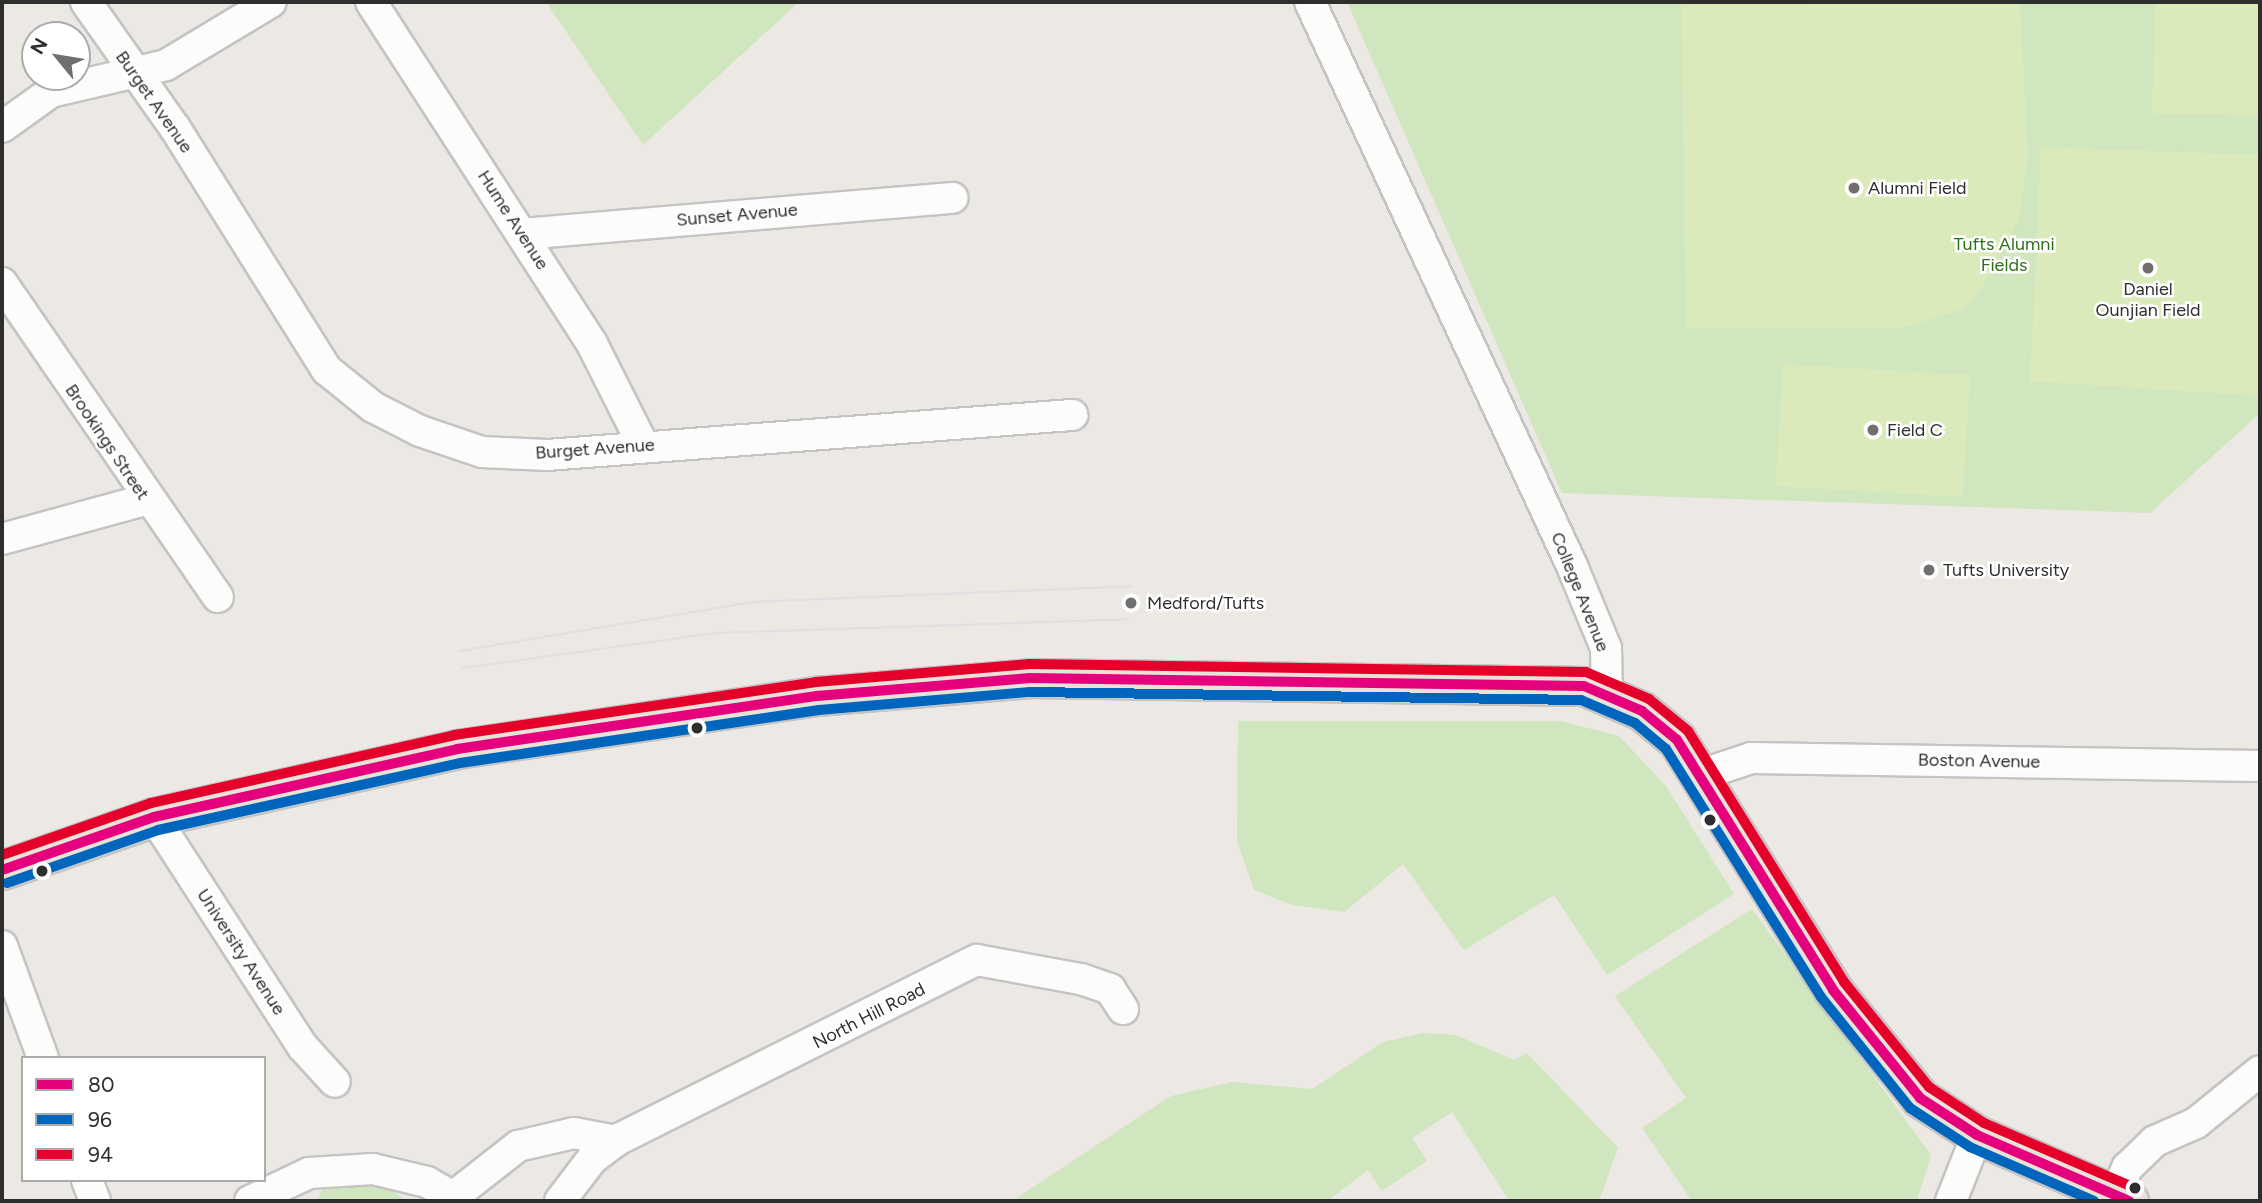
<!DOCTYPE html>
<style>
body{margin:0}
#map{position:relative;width:2262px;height:1203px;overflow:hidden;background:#ece8e4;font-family:Figtree,sans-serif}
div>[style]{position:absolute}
.green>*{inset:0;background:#cfe6be}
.pitch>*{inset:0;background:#daeabb}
.roads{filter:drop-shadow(2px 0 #c5c4c5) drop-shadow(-2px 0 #c5c4c5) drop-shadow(0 2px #c5c4c5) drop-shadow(0 -2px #c5c4c5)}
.minor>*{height:30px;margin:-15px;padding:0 15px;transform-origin:15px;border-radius:15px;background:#fcfcfb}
.major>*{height:37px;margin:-18.5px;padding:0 18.5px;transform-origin:18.5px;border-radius:18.5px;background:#e8e3d6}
.tram>*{height:2px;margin:-1px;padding:0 1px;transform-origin:1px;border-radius:1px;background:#dfe0e1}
.bus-1>*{height:10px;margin:-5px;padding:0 5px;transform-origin:5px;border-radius:5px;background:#e5007d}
.bus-2>*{height:10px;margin:-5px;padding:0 5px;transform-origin:5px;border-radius:5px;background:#0065bd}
.bus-3>*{height:10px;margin:-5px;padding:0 5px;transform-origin:5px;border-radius:5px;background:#e4002b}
.dots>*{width:19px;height:19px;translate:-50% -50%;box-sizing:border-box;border:4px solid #fff;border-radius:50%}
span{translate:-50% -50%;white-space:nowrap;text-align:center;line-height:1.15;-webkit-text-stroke:5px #fff;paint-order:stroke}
.street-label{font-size:18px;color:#2e2e2e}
.poi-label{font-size:18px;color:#2e2e2e}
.left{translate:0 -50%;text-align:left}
.park-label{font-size:18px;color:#2f6e1b}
.frame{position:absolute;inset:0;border:4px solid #2e2e2e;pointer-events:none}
.legend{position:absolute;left:21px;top:1056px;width:245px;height:126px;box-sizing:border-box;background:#fff;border:2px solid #ababab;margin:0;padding:9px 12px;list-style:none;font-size:21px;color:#2e2e2e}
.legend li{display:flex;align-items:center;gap:14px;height:35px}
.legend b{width:35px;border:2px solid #ababab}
.north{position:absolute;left:21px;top:21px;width:70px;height:70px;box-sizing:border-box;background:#fff;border:2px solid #ababab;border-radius:50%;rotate:300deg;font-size:19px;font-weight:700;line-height:28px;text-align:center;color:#2e2e2e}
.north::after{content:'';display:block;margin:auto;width:24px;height:32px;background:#706f6e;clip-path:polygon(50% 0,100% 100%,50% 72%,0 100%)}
</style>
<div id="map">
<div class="green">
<div style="clip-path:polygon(546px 2px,799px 2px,643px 145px)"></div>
<div style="clip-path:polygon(1347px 2px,2260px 2px,2260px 413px,2150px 513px,1562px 493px)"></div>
<div style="clip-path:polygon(1238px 721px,1560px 721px,1619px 736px,1666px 786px,1734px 894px,1607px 975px,1554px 895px,1464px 950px,1403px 864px,1344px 912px,1292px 905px,1254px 890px,1237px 841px)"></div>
<div style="clip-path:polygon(1752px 909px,1931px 1155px,1917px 1201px,1692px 1201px,1642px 1128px,1686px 1098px,1615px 996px)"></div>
<div style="clip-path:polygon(1423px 1033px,1456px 1035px,1514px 1060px,1527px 1053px,1618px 1148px,1599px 1201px,1509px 1201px,1452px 1112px,1412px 1138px,1427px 1161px,1382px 1191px,1368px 1170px,1327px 1201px,1012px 1201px,1171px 1096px,1232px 1082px,1312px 1089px,1383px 1042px)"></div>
<div style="clip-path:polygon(344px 1178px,387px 1185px,405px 1201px,317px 1201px,324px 1186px)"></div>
</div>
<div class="pitch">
<div style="clip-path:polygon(2020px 2px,2028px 158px,2019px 219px,1977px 296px,1963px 309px,1903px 328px,1686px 328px,1681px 5px)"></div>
<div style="clip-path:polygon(2155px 2px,2260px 2px,2260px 116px,2152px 113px)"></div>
<div style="clip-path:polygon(2041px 147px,2260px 155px,2260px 396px,2030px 381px)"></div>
<div style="clip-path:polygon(1783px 364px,1970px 375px,1963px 497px,1775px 486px)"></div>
</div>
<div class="roads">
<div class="minor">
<div style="left:86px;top:2px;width:154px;rotate:54.8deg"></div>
<div style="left:175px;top:128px;width:286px;rotate:57.9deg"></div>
<div style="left:327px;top:370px;width:59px;rotate:38.8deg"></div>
<div style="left:373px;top:407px;width:53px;rotate:27.1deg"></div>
<div style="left:420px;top:431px;width:65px;rotate:18.7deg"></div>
<div style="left:482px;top:452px;width:65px;rotate:2.6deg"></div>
<div style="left:547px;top:455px;width:527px;rotate:-4.36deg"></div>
<div style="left:371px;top:2px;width:407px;rotate:57.1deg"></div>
<div style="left:592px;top:344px;width:113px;rotate:63.2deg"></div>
<div style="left:1310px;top:2px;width:622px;rotate:65.08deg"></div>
<div style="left:1572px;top:566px;width:89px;rotate:67.5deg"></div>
<div style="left:1606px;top:648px;width:47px;rotate:88.8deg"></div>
<div style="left:2px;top:127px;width:60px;rotate:-35.5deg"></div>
<div style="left:51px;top:92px;width:118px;rotate:-13.2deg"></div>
<div style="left:166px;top:65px;width:122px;rotate:-31deg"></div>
<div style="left:522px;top:234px;width:432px;rotate:-4.8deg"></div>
<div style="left:2px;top:283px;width:381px;rotate:55.5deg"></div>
<div style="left:2px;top:539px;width:148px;rotate:-15.3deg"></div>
<div style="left:1700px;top:775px;width:54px;rotate:-18.4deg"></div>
<div style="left:1751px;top:758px;width:509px;rotate:0.9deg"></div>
<div style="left:154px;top:817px;width:274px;rotate:57.1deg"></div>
<div style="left:303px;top:1047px;width:47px;rotate:47.6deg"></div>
<div style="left:2px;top:946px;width:119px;rotate:69.9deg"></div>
<div style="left:87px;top:1180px;width:22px;rotate:69deg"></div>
<div style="left:2115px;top:1195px;width:30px;rotate:-66deg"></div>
<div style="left:2127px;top:1168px;width:39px;rotate:-44deg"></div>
<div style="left:2155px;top:1141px;width:45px;rotate:-23.7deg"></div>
<div style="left:2196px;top:1123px;width:82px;rotate:-39.1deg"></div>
<div style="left:453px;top:1197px;width:83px;rotate:-38.1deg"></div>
<div style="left:518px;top:1146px;width:57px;rotate:-13.1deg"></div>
<div style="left:574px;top:1133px;width:43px;rotate:10.8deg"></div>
<div style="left:250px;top:1201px;width:65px;rotate:-25.4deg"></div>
<div style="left:309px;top:1173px;width:64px;rotate:-3.6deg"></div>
<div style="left:373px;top:1169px;width:56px;rotate:13.5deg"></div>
<div style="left:427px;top:1182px;width:38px;rotate:30deg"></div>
<div style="left:560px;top:1201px;width:53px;rotate:-52.7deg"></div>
<div style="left:592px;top:1159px;width:34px;rotate:-37deg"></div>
<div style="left:619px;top:1139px;width:400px;rotate:-26.6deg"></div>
<div style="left:977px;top:960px;width:106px;rotate:10.4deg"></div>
<div style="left:1081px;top:979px;width:31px;rotate:19deg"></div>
<div style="left:1110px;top:989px;width:24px;rotate:57deg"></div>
<div style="left:1951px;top:1201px;width:71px;rotate:-68.5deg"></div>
</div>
<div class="major">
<div style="left:2px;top:870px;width:161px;rotate:-19.2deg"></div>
<div style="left:154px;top:817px;width:311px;rotate:-12.6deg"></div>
<div style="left:457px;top:749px;width:364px;rotate:-8.4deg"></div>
<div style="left:817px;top:696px;width:214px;rotate:-4.8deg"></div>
<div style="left:1030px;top:678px;width:554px;rotate:0.83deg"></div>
<div style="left:1584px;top:686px;width:63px;rotate:23.3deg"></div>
<div style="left:1642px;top:711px;width:45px;rotate:39.6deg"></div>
<div style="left:1677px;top:740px;width:295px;rotate:58deg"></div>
<div style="left:1833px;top:990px;width:139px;rotate:51.1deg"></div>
<div style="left:1920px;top:1098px;width:68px;rotate:33deg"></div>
<div style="left:1977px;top:1135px;width:166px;rotate:23.5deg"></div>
</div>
</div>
<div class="tram">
<div style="left:460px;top:651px;width:296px;rotate:-9.5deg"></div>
<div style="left:752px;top:602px;width:379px;rotate:-2.4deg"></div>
<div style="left:463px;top:668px;width:253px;rotate:-7.9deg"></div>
<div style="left:714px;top:633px;width:415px;rotate:-1.9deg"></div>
</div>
<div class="bus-1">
<div style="left:2px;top:870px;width:161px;rotate:-19.2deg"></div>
<div style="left:154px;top:817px;width:311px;rotate:-12.6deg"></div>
<div style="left:457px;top:749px;width:364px;rotate:-8.4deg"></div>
<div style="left:817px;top:696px;width:214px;rotate:-4.8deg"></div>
<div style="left:1030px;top:678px;width:554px;rotate:0.83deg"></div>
<div style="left:1584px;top:686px;width:63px;rotate:23.3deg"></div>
<div style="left:1642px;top:711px;width:45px;rotate:39.6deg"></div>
<div style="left:1677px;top:740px;width:295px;rotate:58deg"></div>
<div style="left:1833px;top:990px;width:139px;rotate:51.1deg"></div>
<div style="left:1920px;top:1098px;width:68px;rotate:33deg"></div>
<div style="left:1977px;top:1135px;width:166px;rotate:23.5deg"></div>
</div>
<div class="bus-2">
<div style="left:7px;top:883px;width:160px;rotate:-19.3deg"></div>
<div style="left:158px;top:830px;width:309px;rotate:-12.5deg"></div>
<div style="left:460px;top:763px;width:363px;rotate:-8.4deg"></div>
<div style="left:819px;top:710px;width:212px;rotate:-4.9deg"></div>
<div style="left:1030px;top:692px;width:551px;rotate:0.83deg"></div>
<div style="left:1581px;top:700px;width:59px;rotate:23.1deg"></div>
<div style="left:1635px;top:723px;width:40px;rotate:40deg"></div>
<div style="left:1666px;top:749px;width:292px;rotate:58deg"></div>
<div style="left:1821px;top:997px;width:142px;rotate:51.3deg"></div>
<div style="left:1910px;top:1108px;width:72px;rotate:33deg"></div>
<div style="left:1970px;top:1147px;width:135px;rotate:23.5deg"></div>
</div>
<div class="bus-3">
<div style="left:2px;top:855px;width:158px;rotate:-19.2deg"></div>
<div style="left:151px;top:803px;width:311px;rotate:-12.6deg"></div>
<div style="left:454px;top:735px;width:366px;rotate:-8.3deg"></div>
<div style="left:816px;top:682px;width:215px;rotate:-4.8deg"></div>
<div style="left:1030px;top:664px;width:556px;rotate:0.82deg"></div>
<div style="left:1586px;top:672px;width:69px;rotate:23.2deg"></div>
<div style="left:1649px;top:699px;width:50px;rotate:39.4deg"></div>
<div style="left:1688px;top:731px;width:296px;rotate:58.1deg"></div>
<div style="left:1844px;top:982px;width:135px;rotate:51deg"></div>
<div style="left:1929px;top:1087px;width:66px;rotate:33.2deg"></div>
<div style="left:1984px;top:1123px;width:164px;rotate:23.3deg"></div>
</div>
<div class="dots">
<div style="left:1854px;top:188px;background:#706f6e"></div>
<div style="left:2148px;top:268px;background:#706f6e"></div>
<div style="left:1873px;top:430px;background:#706f6e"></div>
<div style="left:1929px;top:570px;background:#706f6e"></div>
<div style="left:1131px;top:603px;background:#706f6e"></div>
<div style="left:697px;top:728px;background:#2e2e2e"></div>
<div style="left:1710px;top:820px;background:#2e2e2e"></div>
<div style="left:42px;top:871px;background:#2e2e2e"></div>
<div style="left:2135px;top:1188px;background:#2e2e2e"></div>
</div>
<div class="street-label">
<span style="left:154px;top:102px;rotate:55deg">Burget Avenue</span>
<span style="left:737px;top:215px;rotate:-5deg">Sunset Avenue</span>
<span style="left:513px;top:220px;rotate:57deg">Hume Avenue</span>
<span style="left:107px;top:442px;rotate:56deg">Brookings Street</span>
<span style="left:595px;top:449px;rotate:-4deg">Burget Avenue</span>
<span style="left:1580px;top:592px;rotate:68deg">College Avenue</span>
<span style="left:1979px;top:761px;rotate:1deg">Boston Avenue</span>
<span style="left:241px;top:952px;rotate:57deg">University Avenue</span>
<span style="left:869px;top:1016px;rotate:-27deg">North Hill Road</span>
</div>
<div class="poi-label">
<span class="left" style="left:1868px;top:188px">Alumni Field</span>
<span style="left:2148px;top:300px">Daniel<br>Ounjian Field</span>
<span class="left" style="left:1887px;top:430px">Field C</span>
<span class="left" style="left:1943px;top:570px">Tufts University</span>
<span class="left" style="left:1147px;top:603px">Medford/Tufts</span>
</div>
<div class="park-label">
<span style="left:2004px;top:255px">Tufts Alumni<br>Fields</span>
</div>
<div class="frame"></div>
<ul class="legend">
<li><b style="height:9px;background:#e5007d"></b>80</li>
<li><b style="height:9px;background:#0065bd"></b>96</li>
<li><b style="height:9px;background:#e4002b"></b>94</li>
</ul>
<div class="north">N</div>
</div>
